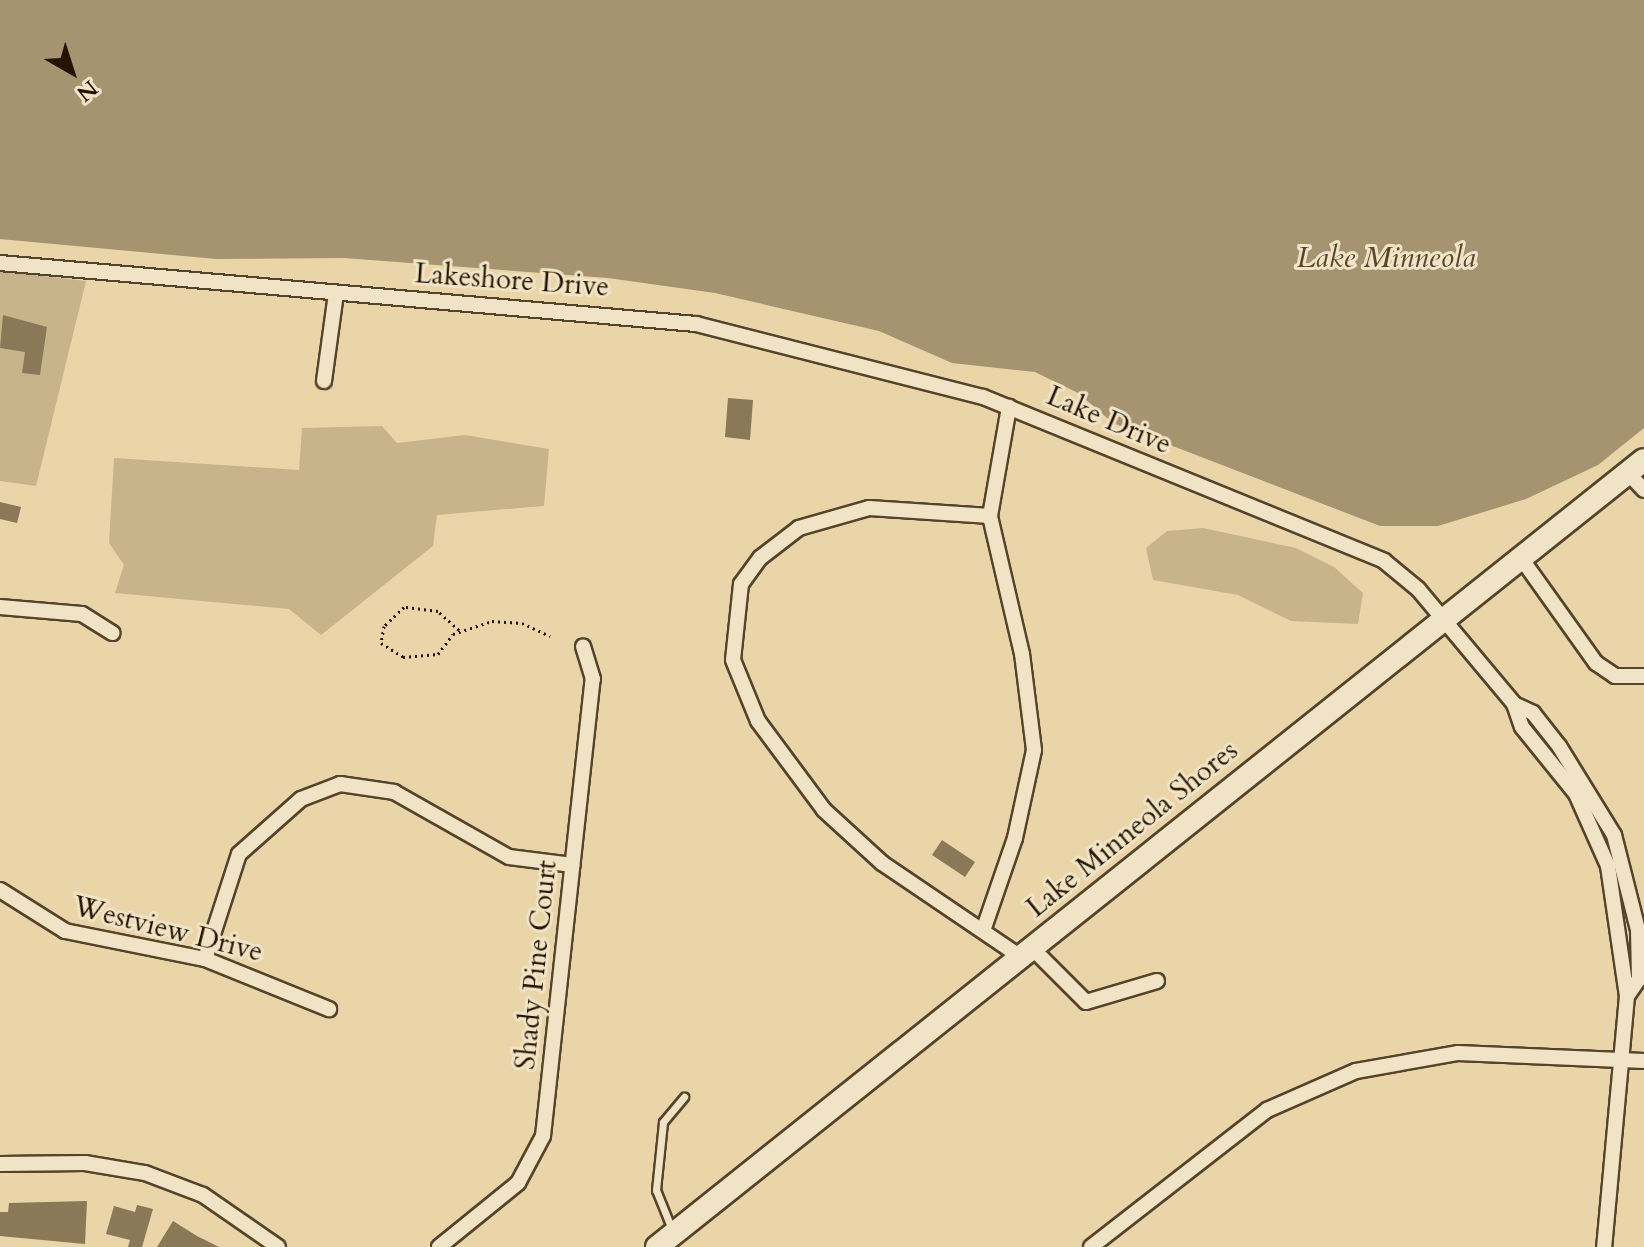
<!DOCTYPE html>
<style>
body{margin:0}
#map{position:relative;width:1644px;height:1247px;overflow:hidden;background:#e9d5a7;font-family:Cardo,serif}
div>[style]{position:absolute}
.green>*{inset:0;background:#c7b48b}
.water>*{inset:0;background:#a6936f}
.building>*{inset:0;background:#8a7857}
.path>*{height:3px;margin-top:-1.5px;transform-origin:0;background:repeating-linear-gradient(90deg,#231401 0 2px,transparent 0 6px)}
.roads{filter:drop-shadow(2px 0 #54442a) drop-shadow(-2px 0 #54442a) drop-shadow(0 2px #54442a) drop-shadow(0 -2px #54442a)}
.service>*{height:7px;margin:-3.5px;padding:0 3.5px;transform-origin:3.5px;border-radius:3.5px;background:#f1e4c6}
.minor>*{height:14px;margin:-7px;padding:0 7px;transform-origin:7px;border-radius:7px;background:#f1e4c6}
.secondary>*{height:22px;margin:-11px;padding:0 11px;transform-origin:11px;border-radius:11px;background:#f1e4c6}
span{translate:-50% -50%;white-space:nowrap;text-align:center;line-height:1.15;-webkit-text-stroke:6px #f1e4c6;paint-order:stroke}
.street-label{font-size:28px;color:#231401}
.water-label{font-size:30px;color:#57472d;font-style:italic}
.north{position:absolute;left:32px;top:32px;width:80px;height:80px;-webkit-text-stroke:6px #f1e4c6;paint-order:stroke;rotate:141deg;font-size:22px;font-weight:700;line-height:32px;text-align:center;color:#231401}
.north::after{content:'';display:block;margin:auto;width:28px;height:36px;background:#231401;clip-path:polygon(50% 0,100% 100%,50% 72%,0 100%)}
</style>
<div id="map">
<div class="green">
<div style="clip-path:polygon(0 271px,86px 281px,36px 486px,0 481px)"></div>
<div style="clip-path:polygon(382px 426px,397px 443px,465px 435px,549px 449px,544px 506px,437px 515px,433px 546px,321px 635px,289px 609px,115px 593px,124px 565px,109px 543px,114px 458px,299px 470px,302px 428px)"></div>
<div style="clip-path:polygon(1203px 528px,1296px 548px,1334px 567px,1363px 593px,1358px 624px,1291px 621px,1238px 595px,1153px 580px,1146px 548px,1167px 531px)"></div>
</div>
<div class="water">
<div style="clip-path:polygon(0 0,1644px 0,1644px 428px,1598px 465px,1526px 499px,1438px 526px,1380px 526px,1113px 423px,1078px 393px,1035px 372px,952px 363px,879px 331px,715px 293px,608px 278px,344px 258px,216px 259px,0 239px)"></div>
</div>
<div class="building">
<div style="clip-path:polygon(3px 315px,47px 327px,40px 375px,22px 373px,25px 352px,0 348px)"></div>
<div style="clip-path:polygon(728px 398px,753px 400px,750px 440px,725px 437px)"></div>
<div style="clip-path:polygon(0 502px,21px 507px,17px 523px,0 519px)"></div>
<div style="clip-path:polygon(942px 840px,975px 862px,965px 877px,932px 855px)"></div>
<div style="clip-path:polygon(87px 1201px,85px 1244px,0 1236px,0 1212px,8px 1212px,9px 1203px)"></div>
<div style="clip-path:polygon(137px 1205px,153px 1209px,142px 1247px,128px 1247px,130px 1240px,106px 1234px,114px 1206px,135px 1212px)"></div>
<div style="clip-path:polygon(173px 1221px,197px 1236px,219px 1247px,157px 1247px)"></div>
</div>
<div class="path">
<div style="left:459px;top:630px;width:28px;rotate:-138deg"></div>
<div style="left:438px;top:611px;width:34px;rotate:-173deg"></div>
<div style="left:404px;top:607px;width:28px;rotate:136deg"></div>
<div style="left:384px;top:626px;width:17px;rotate:100deg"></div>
<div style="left:381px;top:643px;width:26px;rotate:32deg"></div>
<div style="left:403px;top:657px;width:35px;rotate:-5deg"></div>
<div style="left:438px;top:654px;width:25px;rotate:-53deg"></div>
<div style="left:453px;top:634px;width:41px;rotate:-18.4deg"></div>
<div style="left:492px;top:621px;width:30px;rotate:4deg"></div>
<div style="left:522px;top:623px;width:31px;rotate:25deg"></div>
</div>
<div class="roads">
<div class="service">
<div style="left:673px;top:1232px;width:45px;rotate:-112deg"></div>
<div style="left:656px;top:1190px;width:68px;rotate:-84.1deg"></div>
<div style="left:663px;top:1122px;width:33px;rotate:-50deg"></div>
</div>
<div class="minor">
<div style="left:0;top:263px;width:699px;rotate:5.01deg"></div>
<div style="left:696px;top:324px;width:296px;rotate:14.3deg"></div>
<div style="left:983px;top:397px;width:433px;rotate:22.2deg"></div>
<div style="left:1384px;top:561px;width:44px;rotate:39.5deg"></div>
<div style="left:1418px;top:589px;width:150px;rotate:50.1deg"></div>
<div style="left:1514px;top:704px;width:24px;rotate:71deg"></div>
<div style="left:1522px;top:727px;width:86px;rotate:51.1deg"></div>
<div style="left:1576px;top:794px;width:79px;rotate:66deg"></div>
<div style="left:1608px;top:866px;width:131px;rotate:81.7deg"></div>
<div style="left:1627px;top:996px;width:252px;rotate:95.2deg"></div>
<div style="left:324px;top:381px;width:89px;rotate:-82.2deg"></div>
<div style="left:1629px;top:474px;width:22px;rotate:47deg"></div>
<div style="left:990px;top:516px;width:121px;rotate:-176.2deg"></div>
<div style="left:869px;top:508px;width:73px;rotate:164.1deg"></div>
<div style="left:799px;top:528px;width:49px;rotate:142.4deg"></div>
<div style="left:760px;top:558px;width:32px;rotate:126deg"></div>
<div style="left:741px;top:584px;width:76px;rotate:96deg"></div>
<div style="left:733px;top:660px;width:66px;rotate:67.7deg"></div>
<div style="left:758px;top:721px;width:111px;rotate:53.4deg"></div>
<div style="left:824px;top:810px;width:79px;rotate:42.4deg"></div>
<div style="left:882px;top:863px;width:168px;rotate:34.1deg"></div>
<div style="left:1521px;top:558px;width:129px;rotate:54.5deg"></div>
<div style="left:1596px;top:663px;width:23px;rotate:34deg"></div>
<div style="left:1615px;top:676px;width:29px"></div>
<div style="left:0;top:607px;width:82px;rotate:4.9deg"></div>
<div style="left:82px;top:614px;width:36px;rotate:32deg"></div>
<div style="left:1514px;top:704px;width:21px;rotate:25deg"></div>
<div style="left:1533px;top:713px;width:42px;rotate:51.8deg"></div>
<div style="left:1559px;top:746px;width:105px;rotate:58.3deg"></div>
<div style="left:1614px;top:835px;width:98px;rotate:75.8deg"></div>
<div style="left:1638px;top:930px;width:49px;rotate:88.8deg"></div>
<div style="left:1639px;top:979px;width:21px;rotate:125deg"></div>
<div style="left:0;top:890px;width:77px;rotate:32.2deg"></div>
<div style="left:65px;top:931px;width:143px;rotate:11.3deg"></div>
<div style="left:205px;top:959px;width:134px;rotate:22deg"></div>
<div style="left:984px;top:928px;width:95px;rotate:-71deg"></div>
<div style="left:1015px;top:838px;width:90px;rotate:-77.8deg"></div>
<div style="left:1034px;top:750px;width:97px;rotate:-97.1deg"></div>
<div style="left:1022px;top:654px;width:142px;rotate:-103.1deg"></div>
<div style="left:990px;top:516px;width:111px;rotate:-80.1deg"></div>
<div style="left:1032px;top:948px;width:76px;rotate:45deg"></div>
<div style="left:1086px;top:1002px;width:74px;rotate:-16.5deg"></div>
<div style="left:205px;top:959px;width:110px;rotate:-72.1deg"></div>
<div style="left:239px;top:854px;width:83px;rotate:-41.6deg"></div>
<div style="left:301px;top:799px;width:42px;rotate:-21deg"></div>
<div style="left:340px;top:784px;width:55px;rotate:8.4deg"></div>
<div style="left:394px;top:792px;width:132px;rotate:29.5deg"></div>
<div style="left:509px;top:857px;width:64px;rotate:7.2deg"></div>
<div style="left:0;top:1164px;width:85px;rotate:-0.7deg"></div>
<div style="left:85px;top:1163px;width:61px;rotate:9.5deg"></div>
<div style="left:145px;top:1173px;width:62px;rotate:20.8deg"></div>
<div style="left:203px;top:1195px;width:91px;rotate:34.7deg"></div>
<div style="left:439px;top:1247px;width:102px;rotate:-39deg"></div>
<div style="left:518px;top:1183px;width:53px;rotate:-62deg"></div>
<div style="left:543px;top:1136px;width:460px;rotate:-83.8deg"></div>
<div style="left:593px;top:679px;width:34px;rotate:-107deg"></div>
<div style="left:1091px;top:1247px;width:223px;rotate:-37.9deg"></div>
<div style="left:1267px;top:1110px;width:97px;rotate:-23.7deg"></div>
<div style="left:1356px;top:1071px;width:104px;rotate:-10deg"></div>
<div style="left:1458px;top:1053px;width:186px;rotate:2.5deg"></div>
</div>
<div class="secondary">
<div style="left:657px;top:1247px;width:1262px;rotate:-38.57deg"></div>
</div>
</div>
<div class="street-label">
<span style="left:512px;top:280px;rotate:4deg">Lakeshore Drive</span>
<span style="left:1109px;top:420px;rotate:23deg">Lake Drive</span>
<span style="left:1132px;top:829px;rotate:-39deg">Lake Minneola Shores</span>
<span style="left:168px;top:929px;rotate:14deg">Westview Drive</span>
<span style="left:536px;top:965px;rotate:-84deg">Shady Pine Court</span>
</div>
<div class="water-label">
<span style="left:1386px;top:258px">Lake Minneola</span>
</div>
<div class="north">N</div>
</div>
